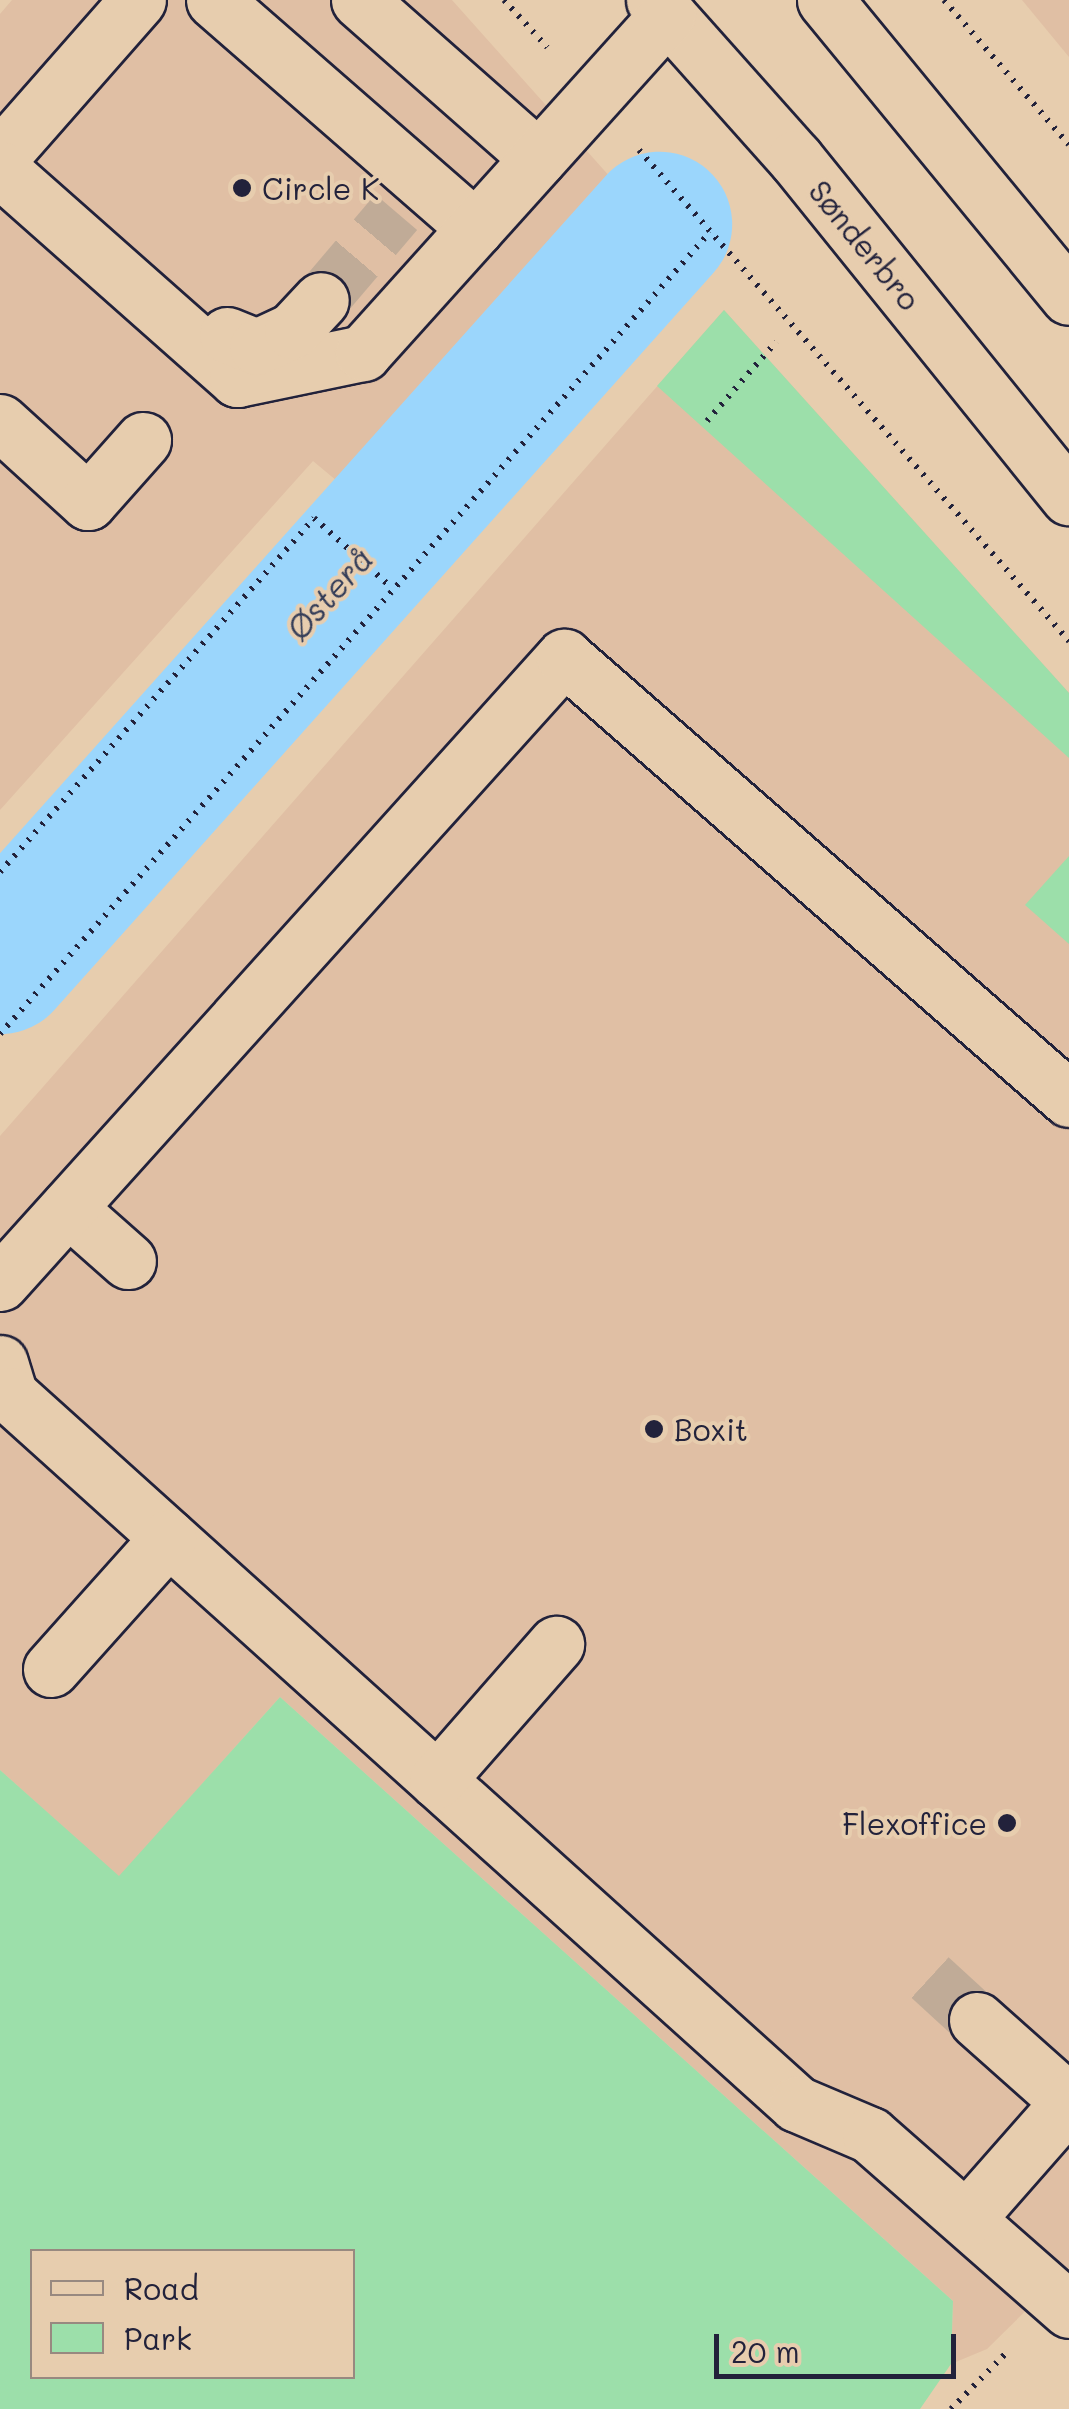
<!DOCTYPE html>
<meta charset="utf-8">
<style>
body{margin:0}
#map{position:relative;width:1069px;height:2409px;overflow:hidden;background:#e7cdae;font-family:Mali,sans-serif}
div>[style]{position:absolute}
.built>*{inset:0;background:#e0bfa4}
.green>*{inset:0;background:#9cdfaa}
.river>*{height:145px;margin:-72.5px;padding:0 72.5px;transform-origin:72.5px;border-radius:72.5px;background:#9bd6fc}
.minor-tunnel>*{height:55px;margin-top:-27.5px;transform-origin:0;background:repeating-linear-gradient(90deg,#c0ab97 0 55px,transparent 0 83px)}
.path>*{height:6px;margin-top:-3px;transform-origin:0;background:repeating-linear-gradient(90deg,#22223b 0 2.5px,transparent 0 10.5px)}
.roads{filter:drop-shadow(2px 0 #22223b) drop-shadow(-2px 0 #22223b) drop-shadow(0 2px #22223b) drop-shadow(0 -2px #22223b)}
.minor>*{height:55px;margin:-27.5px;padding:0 27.5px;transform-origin:27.5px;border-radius:27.5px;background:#e7cdae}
.dots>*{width:28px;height:28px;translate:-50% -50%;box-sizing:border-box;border:5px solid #e7cdae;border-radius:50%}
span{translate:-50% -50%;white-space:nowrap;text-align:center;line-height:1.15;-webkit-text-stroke:8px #e7cdae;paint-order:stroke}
.poi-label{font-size:30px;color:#22223b}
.left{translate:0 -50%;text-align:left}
.right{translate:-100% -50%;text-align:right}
.street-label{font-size:30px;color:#22223b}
.water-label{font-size:32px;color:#343d58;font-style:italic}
.legend{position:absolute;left:30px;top:2249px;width:325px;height:130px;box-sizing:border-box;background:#e7cdae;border:2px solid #988980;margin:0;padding:12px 18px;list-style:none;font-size:30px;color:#22223b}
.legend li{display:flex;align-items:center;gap:20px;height:50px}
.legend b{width:50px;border:2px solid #988980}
.scale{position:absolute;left:714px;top:2334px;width:242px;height:45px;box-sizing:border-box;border:5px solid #22223b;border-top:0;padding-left:12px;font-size:30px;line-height:35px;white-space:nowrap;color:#22223b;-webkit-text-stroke:8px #e7cdae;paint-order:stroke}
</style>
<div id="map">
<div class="built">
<div style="clip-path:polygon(12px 0,452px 0,620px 188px,349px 491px,313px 461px,0 810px,0 14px)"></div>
<div style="clip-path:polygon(1022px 0,1069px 0,1069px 57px)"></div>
<div style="clip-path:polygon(724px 310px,1069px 693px,1069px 2268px,987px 2349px,951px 2364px,953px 2301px,280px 1697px,119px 1877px,0 1770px,0 1136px)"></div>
</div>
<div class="green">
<div style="clip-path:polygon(724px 310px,1069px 693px,1069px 758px,657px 386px)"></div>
<div style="clip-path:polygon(1069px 856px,1069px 944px,1025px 905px)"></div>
<div style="clip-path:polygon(evenodd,280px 1697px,953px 2301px,951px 2364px,920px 2409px,0 2409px,0 1770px,119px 1876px,280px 1697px,32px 2252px,352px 2252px,352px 2376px,32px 2376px,32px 2252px)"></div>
</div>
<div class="river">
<div style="left:0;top:961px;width:989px;rotate:-48.2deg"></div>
</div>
<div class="minor-tunnel">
<div style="left:321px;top:300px;width:116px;rotate:-49.6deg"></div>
<div style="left:930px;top:1977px;width:64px;rotate:42.5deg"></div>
</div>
<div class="path">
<div style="left:504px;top:0;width:64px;rotate:47.5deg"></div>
<div style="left:944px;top:0;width:191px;rotate:49.2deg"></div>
<div style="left:639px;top:150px;width:653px;rotate:48.79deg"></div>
<div style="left:707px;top:421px;width:105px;rotate:-48.9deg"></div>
<div style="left:0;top:872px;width:473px;rotate:-48.4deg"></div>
<div style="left:314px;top:518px;width:103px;rotate:41.9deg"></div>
<div style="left:0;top:1034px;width:1071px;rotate:-48.48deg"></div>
<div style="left:951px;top:2409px;width:83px;rotate:-45.5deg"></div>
</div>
<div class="roads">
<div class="minor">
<div style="left:214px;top:0;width:347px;rotate:41.1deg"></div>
<div style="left:359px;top:0;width:239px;rotate:41.4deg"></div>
<div style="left:654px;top:0;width:212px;rotate:48.3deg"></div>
<div style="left:795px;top:158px;width:436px;rotate:51.1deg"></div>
<div style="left:825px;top:0;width:384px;rotate:50.6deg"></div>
<div style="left:0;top:157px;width:209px;rotate:-48.7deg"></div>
<div style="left:0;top:169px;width:317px;rotate:41.5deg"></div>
<div style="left:237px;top:379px;width:129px;rotate:-11.7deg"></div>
<div style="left:363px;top:353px;width:455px;rotate:-48deg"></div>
<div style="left:227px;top:335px;width:32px;rotate:22deg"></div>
<div style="left:257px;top:347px;width:38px;rotate:-25deg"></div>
<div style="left:292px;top:331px;width:42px;rotate:-46.9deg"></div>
<div style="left:0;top:422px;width:119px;rotate:42.3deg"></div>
<div style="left:88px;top:502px;width:83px;rotate:-48.4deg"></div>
<div style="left:68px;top:1208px;width:80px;rotate:41.5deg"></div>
<div style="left:0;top:1283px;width:843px;rotate:-47.98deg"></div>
<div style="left:564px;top:657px;width:671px;rotate:41.19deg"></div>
<div style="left:0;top:1363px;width:34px;rotate:73deg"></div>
<div style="left:10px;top:1395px;width:1059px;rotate:42.02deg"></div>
<div style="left:797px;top:2104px;width:79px;rotate:23deg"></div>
<div style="left:870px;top:2135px;width:265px;rotate:41.3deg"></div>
<div style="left:51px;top:1669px;width:176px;rotate:-48.2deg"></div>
<div style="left:437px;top:1780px;width:181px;rotate:-48.8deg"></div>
<div style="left:977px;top:2020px;width:123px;rotate:41.7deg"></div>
<div style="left:967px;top:2218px;width:154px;rotate:-48.7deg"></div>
</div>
</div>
<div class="dots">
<div style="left:242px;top:188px;background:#22223b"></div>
<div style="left:654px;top:1429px;background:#22223b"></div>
<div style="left:1007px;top:1823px;background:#22223b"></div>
</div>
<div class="poi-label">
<span class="left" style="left:262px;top:188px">Circle K</span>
<span class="left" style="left:674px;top:1429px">Boxit</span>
<span class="right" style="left:987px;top:1823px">Flexoffice</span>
</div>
<div class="street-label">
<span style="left:865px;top:245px;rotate:51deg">Sønderbro</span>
</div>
<div class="water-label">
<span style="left:329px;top:593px;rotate:-48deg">Østerå</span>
</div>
<ul class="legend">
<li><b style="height:12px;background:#e7cdae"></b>Road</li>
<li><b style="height:28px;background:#9cdfaa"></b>Park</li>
</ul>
<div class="scale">20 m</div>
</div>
